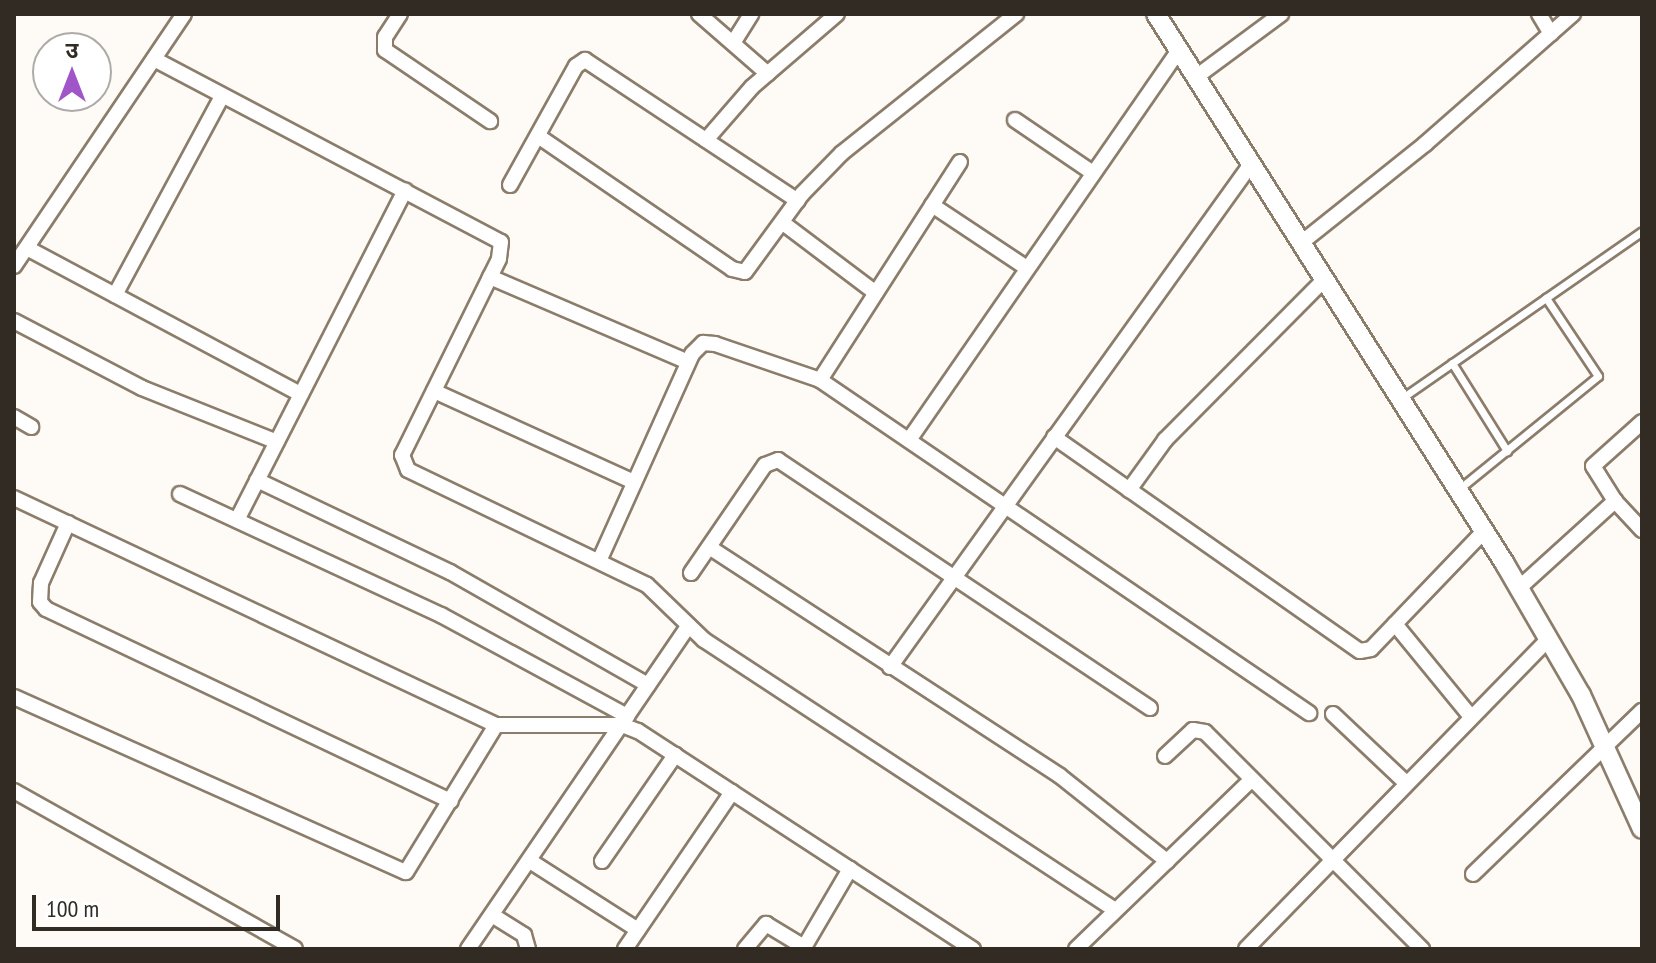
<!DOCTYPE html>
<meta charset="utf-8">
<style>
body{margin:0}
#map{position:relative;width:1656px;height:963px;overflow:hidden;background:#fefbf7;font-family:"PT Sans Narrow","Noto Sans Devanagari",sans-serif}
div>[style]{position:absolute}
.roads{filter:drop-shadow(2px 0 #8c7d6b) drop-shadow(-2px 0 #8c7d6b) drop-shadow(0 2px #8c7d6b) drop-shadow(0 -2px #8c7d6b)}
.service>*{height:7px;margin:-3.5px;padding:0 3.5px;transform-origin:3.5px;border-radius:3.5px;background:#fff}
.minor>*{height:14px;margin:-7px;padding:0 7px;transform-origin:7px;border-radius:7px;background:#fff}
.tertiary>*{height:18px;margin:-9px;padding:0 9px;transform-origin:9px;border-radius:9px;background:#fff}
span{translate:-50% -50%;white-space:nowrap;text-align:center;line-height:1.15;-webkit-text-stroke:8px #fff;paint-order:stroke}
.frame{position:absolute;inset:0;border:16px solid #312b23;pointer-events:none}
.north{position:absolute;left:32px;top:32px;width:80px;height:80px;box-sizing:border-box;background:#fff;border:2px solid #adaaa7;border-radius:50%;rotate:0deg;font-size:22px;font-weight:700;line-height:32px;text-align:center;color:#312b23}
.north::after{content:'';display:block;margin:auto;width:28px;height:36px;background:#a055c8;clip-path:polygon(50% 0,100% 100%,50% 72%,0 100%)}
.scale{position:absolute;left:32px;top:895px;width:248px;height:36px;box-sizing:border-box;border:4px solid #312b23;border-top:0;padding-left:10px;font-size:24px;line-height:28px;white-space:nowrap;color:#312b23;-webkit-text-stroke:6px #fff;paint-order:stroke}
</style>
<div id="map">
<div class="roads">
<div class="service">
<div style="left:1452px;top:363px;width:104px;rotate:58deg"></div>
<div style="left:1402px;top:398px;width:292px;rotate:-34.8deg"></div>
<div style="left:1459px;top:489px;width:179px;rotate:-39.1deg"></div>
<div style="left:1598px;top:376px;width:94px;rotate:-123.7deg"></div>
</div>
<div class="minor">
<div style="left:400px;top:14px;width:27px;rotate:123deg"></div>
<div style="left:385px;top:37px;width:13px;rotate:90deg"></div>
<div style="left:385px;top:50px;width:127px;rotate:34.1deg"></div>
<div style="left:699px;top:14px;width:91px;rotate:41deg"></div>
<div style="left:1539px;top:14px;width:23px;rotate:59deg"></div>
<div style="left:735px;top:40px;width:31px;rotate:-58deg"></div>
<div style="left:154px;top:59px;width:392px;rotate:27.8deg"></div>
<div style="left:501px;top:242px;width:17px;rotate:97deg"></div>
<div style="left:499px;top:259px;width:219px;rotate:116.3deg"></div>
<div style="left:402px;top:455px;width:16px;rotate:68deg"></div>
<div style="left:408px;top:470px;width:265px;rotate:25.7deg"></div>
<div style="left:647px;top:585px;width:79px;rotate:44deg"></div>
<div style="left:704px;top:640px;width:492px;rotate:33.3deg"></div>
<div style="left:1196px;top:77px;width:106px;rotate:-36.5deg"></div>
<div style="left:1015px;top:120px;width:94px;rotate:34.2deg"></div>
<div style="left:538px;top:136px;width:235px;rotate:34.4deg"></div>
<div style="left:732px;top:269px;width:13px;rotate:13deg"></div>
<div style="left:745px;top:272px;width:97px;rotate:-53.8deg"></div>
<div style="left:802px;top:194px;width:57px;rotate:-45.7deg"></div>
<div style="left:842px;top:153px;width:223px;rotate:-38.6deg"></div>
<div style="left:706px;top:140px;width:70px;rotate:-49deg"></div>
<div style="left:752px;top:87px;width:112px;rotate:-40.7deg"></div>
<div style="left:510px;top:185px;width:136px;rotate:-61deg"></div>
<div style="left:576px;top:66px;width:11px;rotate:-34deg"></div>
<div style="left:585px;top:60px;width:255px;rotate:33.5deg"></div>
<div style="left:932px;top:205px;width:114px;rotate:33.6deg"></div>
<div style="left:783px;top:223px;width:116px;rotate:37deg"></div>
<div style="left:1301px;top:243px;width:159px;rotate:-38.6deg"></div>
<div style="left:1425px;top:144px;width:197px;rotate:-41.3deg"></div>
<div style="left:27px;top:248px;width:310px;rotate:28.1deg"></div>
<div style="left:14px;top:266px;width:304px;rotate:-56deg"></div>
<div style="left:490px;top:277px;width:215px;rotate:23.2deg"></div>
<div style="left:115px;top:295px;width:226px;rotate:-61.7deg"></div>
<div style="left:14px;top:321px;width:144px;rotate:27.6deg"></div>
<div style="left:142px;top:388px;width:145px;rotate:21.8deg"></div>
<div style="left:820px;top:380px;width:259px;rotate:-57.3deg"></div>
<div style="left:434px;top:391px;width:220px;rotate:24.5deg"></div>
<div style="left:14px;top:417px;width:20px;rotate:30deg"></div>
<div style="left:1054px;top:437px;width:373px;rotate:35deg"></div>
<div style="left:1360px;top:651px;width:11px;rotate:-10deg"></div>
<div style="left:1371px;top:649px;width:163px;rotate:-46.2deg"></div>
<div style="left:909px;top:440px;width:474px;rotate:-55.3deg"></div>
<div style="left:257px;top:480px;width:214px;rotate:25.5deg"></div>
<div style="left:450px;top:572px;width:228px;rotate:29.7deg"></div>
<div style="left:1129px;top:490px;width:62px;rotate:-54.2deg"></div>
<div style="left:1165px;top:440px;width:226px;rotate:-45.2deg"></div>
<div style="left:180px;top:494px;width:288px;rotate:24.9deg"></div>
<div style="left:441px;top:615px;width:212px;rotate:28.5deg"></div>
<div style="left:14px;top:498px;width:533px;rotate:25.22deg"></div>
<div style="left:496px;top:725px;width:126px"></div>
<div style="left:622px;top:725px;width:17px;rotate:21deg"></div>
<div style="left:638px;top:731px;width:400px;rotate:33.1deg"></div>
<div style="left:1615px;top:501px;width:41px;rotate:-122.2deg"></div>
<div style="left:1593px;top:466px;width:66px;rotate:-41.9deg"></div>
<div style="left:237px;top:520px;width:370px;rotate:-63deg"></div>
<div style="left:68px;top:523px;width:66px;rotate:114.2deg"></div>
<div style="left:41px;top:583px;width:19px;rotate:93deg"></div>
<div style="left:40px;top:602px;width:9px;rotate:49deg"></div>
<div style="left:46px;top:609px;width:448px;rotate:25.4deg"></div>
<div style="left:709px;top:547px;width:419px;rotate:33.1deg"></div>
<div style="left:1060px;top:776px;width:137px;rotate:38.5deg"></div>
<div style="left:600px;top:559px;width:225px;rotate:-65.8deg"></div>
<div style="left:692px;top:354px;width:16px;rotate:-45deg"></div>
<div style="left:703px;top:343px;width:12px;rotate:5deg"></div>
<div style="left:715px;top:344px;width:111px;rotate:18.9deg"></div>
<div style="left:820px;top:380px;width:592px;rotate:34.25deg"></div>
<div style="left:691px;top:573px;width:131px;rotate:-55.6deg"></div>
<div style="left:765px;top:465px;width:14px;rotate:-21deg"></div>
<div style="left:778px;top:460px;width:447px;rotate:33.7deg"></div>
<div style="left:1519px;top:588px;width:130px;rotate:-42.2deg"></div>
<div style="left:1615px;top:501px;width:40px;rotate:47deg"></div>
<div style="left:1395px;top:624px;width:120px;rotate:50.7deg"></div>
<div style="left:890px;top:667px;width:619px;rotate:-54.33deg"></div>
<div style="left:14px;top:697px;width:429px;rotate:24.1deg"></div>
<div style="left:406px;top:872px;width:172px;rotate:-58.5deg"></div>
<div style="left:1333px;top:714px;width:100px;rotate:43.4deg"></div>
<div style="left:1165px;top:756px;width:38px;rotate:-43deg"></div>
<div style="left:1193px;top:730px;width:12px;rotate:9deg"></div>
<div style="left:1205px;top:732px;width:307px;rotate:45deg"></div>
<div style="left:14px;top:791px;width:322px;rotate:29.3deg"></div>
<div style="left:530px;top:861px;width:128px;rotate:32.6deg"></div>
<div style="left:602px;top:861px;width:129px;rotate:-55.4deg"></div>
<div style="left:1473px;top:874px;width:235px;rotate:-44deg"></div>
<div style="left:492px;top:915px;width:38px;rotate:32deg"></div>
<div style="left:524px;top:935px;width:15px;rotate:74deg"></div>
<div style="left:468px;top:949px;width:391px;rotate:-55.7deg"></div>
<div style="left:625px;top:949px;width:190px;rotate:-55.7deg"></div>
<div style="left:745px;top:949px;width:33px;rotate:-50deg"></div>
<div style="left:766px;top:924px;width:44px;rotate:31.2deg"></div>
<div style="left:803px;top:949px;width:93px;rotate:-59.6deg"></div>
<div style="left:1076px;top:949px;width:243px;rotate:-44deg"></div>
<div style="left:1246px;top:949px;width:433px;rotate:-45.7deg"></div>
</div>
<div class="tertiary">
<div style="left:1156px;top:14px;width:651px;rotate:57.6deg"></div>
<div style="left:1505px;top:564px;width:151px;rotate:59.9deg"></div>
<div style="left:1581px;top:695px;width:147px;rotate:65.5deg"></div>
</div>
</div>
<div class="frame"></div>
<div class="north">उ</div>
<div class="scale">100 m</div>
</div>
